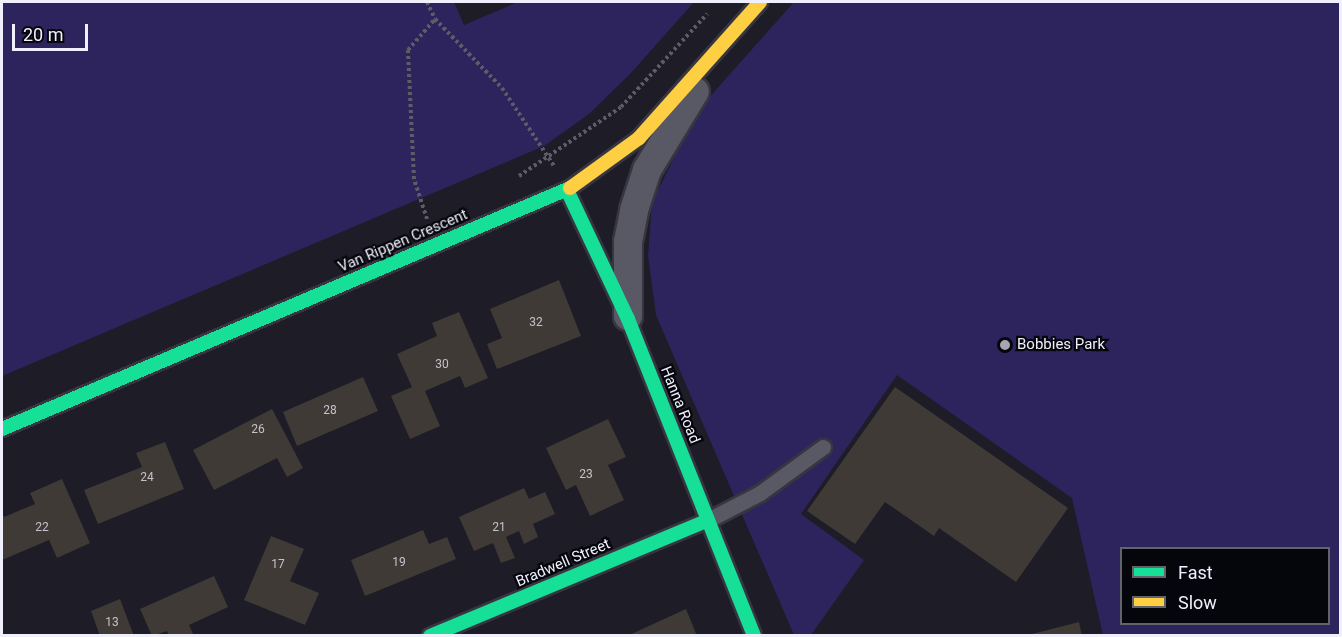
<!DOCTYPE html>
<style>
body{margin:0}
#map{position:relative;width:1342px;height:637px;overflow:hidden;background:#1d1c27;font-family:Roboto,sans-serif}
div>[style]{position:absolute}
.green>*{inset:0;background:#2d245d}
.building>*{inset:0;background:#3f3a36}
.path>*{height:4px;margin-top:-2px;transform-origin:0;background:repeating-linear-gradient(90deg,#5d5c67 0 3px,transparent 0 6px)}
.roads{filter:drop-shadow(2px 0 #373640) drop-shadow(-2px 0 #373640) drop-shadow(0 2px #373640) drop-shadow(0 -2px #373640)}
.lane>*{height:15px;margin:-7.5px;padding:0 7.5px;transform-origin:7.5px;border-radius:7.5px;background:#595865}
.street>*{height:28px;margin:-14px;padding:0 14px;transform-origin:14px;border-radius:14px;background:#595865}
.fast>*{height:14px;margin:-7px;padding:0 7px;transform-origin:7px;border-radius:7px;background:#16e098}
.slow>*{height:14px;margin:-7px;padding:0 7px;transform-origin:7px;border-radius:7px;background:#ffcf43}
.dots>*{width:16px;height:16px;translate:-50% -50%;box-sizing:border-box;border:3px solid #05050c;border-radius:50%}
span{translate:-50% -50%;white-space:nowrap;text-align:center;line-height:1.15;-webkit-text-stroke:4.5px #05050c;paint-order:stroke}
.number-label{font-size:12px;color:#c3c2cb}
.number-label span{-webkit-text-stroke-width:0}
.street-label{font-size:15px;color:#efeffd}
.poi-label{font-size:15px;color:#efeffd}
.left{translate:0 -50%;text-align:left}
.frame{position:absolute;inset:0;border:3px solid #efeffd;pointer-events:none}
.legend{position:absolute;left:1120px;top:547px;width:210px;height:78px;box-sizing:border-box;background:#05050c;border:2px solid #63636c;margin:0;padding:8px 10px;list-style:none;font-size:18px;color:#efeffd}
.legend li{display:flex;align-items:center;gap:12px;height:30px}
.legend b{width:30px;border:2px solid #63636c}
.scale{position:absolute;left:12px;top:24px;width:76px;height:27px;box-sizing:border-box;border:3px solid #efeffd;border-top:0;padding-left:8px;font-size:18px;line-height:21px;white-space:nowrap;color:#efeffd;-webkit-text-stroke:4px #05050c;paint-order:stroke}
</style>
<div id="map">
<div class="green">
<div style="clip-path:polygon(2px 2px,454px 2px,464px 25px,518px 2px,694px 2px,631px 73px,589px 114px,544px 146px,2px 376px)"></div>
<div style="clip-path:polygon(evenodd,794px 2px,1340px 2px,1340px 635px,1103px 635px,1072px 498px,897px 375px,801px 514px,864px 560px,811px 635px,794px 635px,656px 315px,648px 256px,652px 202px,698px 110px,794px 2px,1122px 548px,1328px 548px,1328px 624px,1122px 624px,1122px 548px)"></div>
</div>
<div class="building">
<div style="clip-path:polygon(559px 280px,581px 336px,497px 369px,487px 344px,502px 338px,490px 309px)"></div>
<div style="clip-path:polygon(459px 312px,488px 378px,465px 388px,460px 376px,425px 391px,440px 426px,410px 439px,391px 396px,412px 387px,397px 354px,437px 336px,432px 323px)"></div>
<div style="clip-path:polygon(363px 377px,378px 411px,297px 446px,283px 412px)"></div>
<div style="clip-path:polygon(895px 387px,1068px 508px,1016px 582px,939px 528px,934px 536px,885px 502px,855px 544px,807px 511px)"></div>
<div style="clip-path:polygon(272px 409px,303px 468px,287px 477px,277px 458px,214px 490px,193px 450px)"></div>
<div style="clip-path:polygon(608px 419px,626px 457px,608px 465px,624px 500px,590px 516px,576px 485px,566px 490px,546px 448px)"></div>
<div style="clip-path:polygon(165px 442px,184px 489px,98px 524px,84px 490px,142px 467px,136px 453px)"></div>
<div style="clip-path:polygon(62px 479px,90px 543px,57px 558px,49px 540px,2px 560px,2px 512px,4px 517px,35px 504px,30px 493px)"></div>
<div style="clip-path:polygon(524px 488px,529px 499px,545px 492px,555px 514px,533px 524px,538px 537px,524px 544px,519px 531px,506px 537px,515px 558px,501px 563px,493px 543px,474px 551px,459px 517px)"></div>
<div style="clip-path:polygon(423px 530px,429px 544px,447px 537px,456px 559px,365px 596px,351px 560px)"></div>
<div style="clip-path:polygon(271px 536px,304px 549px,290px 581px,319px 593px,305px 625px,244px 600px)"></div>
<div style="clip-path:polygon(214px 576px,228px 607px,189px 625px,194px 636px,169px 636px,167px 631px,152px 636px,140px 609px)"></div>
<div style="clip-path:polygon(120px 599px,134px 636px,100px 636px,91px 611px)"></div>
<div style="clip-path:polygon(686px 609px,697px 636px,627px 636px)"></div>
<div style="clip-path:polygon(1079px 622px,1082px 636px,1032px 636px,1032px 634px)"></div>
</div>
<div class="path">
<div style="left:427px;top:2px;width:19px;rotate:65deg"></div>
<div style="left:435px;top:19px;width:96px;rotate:45.8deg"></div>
<div style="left:502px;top:88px;width:94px;rotate:56.3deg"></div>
<div style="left:519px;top:176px;width:123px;rotate:-34.1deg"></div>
<div style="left:621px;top:107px;width:127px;rotate:-47.2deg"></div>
<div style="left:427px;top:219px;width:42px;rotate:-108deg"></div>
<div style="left:414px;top:179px;width:129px;rotate:-92.7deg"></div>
<div style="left:408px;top:50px;width:41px;rotate:-48.9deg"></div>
</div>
<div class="roads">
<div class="lane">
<div style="left:708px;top:520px;width:59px;rotate:-27.4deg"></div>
<div style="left:760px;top:493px;width:78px;rotate:-36.1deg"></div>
</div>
<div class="street">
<div style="left:628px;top:316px;width:74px;rotate:-90deg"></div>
<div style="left:628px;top:242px;width:33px;rotate:-79deg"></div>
<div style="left:634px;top:210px;width:42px;rotate:-72deg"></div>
<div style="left:647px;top:170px;width:92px;rotate:-58.7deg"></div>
</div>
<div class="fast">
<div style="left:567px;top:190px;width:143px;rotate:64.7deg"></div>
<div style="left:628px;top:319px;width:341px;rotate:68.3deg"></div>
<div style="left:2px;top:429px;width:617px;rotate:-22.99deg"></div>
<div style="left:430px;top:636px;width:301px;rotate:-22.6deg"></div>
</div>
<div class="slow">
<div style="left:570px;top:188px;width:85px;rotate:-35.9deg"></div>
<div style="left:639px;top:138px;width:182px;rotate:-48.3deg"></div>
</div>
</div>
<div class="dots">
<div style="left:1005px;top:345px;background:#a6a5b2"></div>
</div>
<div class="number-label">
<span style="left:536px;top:323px">32</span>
<span style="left:442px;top:365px">30</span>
<span style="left:330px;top:411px">28</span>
<span style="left:258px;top:430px">26</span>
<span style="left:586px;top:475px">23</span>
<span style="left:147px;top:478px">24</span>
<span style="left:42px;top:528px">22</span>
<span style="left:499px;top:528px">21</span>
<span style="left:399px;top:563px">19</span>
<span style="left:278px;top:565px">17</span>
<span style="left:112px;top:623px">13</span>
</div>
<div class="street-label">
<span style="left:403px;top:241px;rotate:-23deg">Van Rippen Crescent</span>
<span style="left:680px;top:405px;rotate:68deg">Hanna Road</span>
<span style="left:563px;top:563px;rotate:-23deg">Bradwell Street</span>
</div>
<div class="poi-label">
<span class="left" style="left:1017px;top:345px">Bobbies Park</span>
</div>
<div class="frame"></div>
<ul class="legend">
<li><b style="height:8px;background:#16e098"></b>Fast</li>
<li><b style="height:8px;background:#ffcf43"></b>Slow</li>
</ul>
<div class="scale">20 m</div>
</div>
